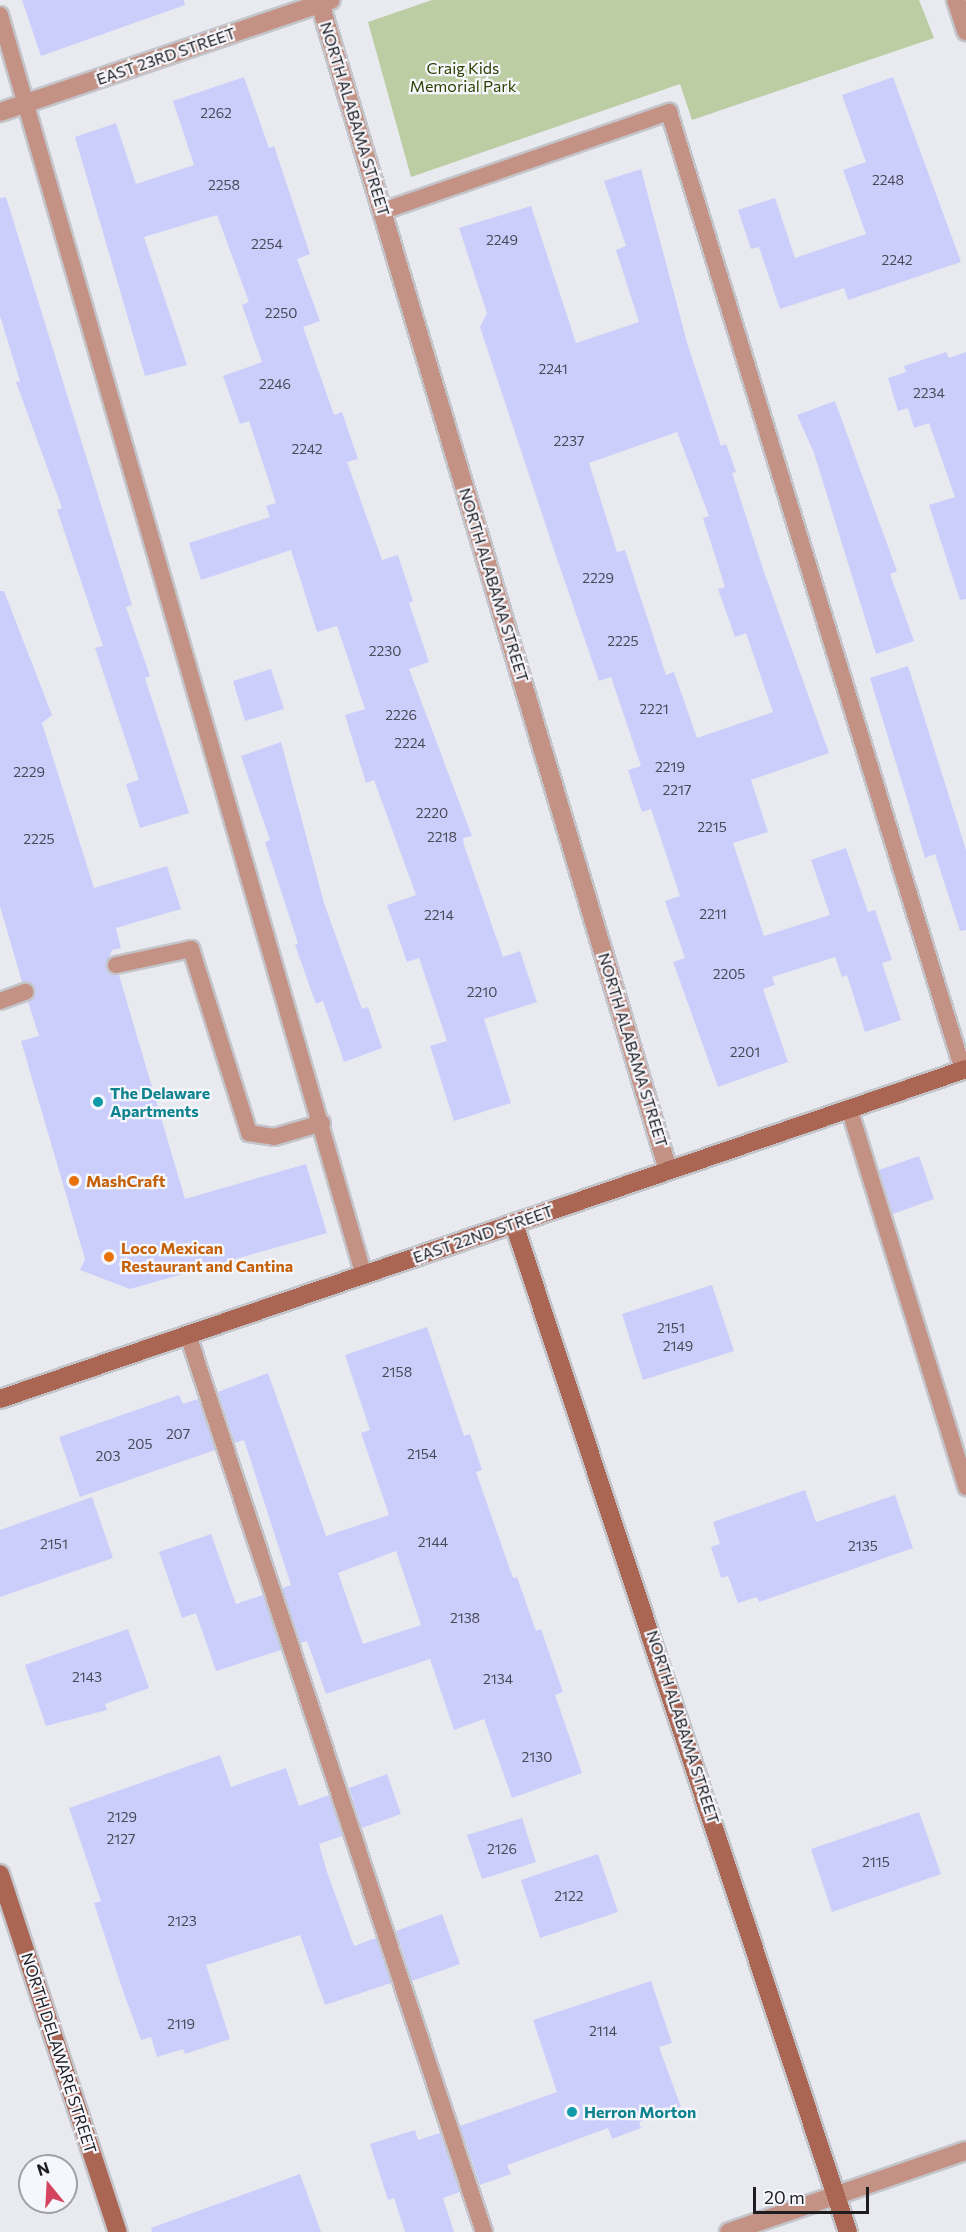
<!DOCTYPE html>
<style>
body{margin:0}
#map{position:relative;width:966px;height:2232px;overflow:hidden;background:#e9eaf0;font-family:Commissioner,sans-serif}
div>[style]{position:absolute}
.green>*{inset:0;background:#bccca3}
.building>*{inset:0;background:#cbcefb}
.roads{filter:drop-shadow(2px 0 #c4c5cb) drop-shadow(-2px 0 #c4c5cb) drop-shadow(0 2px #c4c5cb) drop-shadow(0 -2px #c4c5cb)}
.lane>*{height:16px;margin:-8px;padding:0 8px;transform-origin:8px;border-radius:8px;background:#c39285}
.street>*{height:18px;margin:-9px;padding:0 9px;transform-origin:9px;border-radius:9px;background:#c39285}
.secondary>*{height:18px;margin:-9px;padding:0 9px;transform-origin:9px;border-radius:9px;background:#ab6553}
.dots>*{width:16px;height:16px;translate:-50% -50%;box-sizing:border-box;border:3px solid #f6f7fd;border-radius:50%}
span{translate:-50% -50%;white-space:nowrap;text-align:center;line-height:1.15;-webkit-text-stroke:4.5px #f6f7fd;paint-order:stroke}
.number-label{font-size:14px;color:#484957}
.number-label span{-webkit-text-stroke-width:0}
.street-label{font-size:16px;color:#1d1d20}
.park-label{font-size:16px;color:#2e4000}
.culture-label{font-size:16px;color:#0d838f;font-weight:700}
.left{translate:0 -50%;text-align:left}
.food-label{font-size:16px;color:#c56008;font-weight:700}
.north{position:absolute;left:18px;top:2154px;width:60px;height:60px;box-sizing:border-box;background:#f6f7fd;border:2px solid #9fa0a5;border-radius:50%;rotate:342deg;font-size:16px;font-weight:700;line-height:24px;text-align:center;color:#1d1d20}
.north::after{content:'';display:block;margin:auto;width:21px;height:27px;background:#d4445f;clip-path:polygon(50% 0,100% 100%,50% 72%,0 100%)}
.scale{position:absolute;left:753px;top:2187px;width:116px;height:27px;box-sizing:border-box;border:3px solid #1d1d20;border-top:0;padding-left:8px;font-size:18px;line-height:21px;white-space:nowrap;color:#1d1d20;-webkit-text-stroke:4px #f6f7fd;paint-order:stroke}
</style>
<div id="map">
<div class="green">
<div style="clip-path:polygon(432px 0,919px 0,934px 38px,692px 120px,680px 84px,411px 177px,368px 22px)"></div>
</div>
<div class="building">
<div style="clip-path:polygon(22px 0,184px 0,185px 5px,41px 56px)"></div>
<div style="clip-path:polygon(244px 77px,269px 148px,274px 146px,310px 254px,297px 259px,320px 321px,303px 327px,334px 415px,342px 412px,358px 459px,347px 462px,382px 560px,398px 555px,413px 601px,409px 603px,429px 662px,409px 669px,472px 836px,463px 838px,464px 845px,503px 957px,520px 951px,537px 1002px,484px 1019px,511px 1103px,454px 1121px,430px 1046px,447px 1041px,419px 958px,407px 962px,387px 905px,416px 895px,374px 780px,366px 783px,345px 715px,365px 709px,337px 626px,317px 632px,291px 550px,201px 580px,189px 543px,270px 517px,266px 506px,276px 503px,249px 421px,240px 424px,223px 376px,262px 362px,242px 305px,249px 302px,217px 215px,144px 237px,187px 365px,145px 376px,75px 137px,116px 123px,136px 184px,194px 165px,173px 101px)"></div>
<div style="clip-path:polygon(893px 77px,961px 262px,848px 300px,844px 288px,780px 309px,759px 247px,751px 249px,738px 210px,775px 198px,795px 258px,866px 234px,843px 170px,866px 162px,842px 95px)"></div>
<div style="clip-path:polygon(evenodd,641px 169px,688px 346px,721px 446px,726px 444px,736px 472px,732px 473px,764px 572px,829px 753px,751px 780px,768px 832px,733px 843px,764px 936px,830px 915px,811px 860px,846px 848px,868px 912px,875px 910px,892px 960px,882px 963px,901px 1020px,865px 1032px,847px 975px,842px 977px,835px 957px,772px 977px,775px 985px,763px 989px,788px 1062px,718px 1087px,673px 962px,685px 958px,665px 901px,680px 896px,651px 809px,642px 812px,628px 770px,641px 766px,611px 677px,599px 681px,552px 544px,480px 327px,487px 313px,459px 228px,531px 206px,576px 343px,639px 322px,616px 250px,626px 246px,604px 181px,641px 169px,677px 432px,709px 516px,703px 518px,725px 587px,718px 589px,735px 637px,746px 633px,773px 712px,697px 738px,674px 672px,666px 675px,625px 550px,617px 552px,589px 463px,677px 432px)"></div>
<div style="clip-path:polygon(6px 197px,132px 605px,126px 607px,150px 676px,145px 678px,189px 813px,140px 828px,126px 784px,139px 780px,95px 648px,103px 646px,57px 510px,62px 508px,16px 382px,20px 381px,0 316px,0 198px)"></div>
<div style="clip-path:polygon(946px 352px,949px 358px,966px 352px,966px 599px,960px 600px,929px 505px,955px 497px,929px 423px,914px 428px,908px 408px,898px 411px,888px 378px,906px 372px,904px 366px)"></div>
<div style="clip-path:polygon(835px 401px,897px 571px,890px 574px,914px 641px,876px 654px,814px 453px,797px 415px)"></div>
<div style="clip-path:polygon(0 591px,4px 591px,52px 715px,42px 723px,94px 888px,167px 866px,181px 909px,116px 928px,121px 948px,112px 950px,106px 967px,119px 975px,185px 1199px,306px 1164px,327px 1233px,130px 1289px,80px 1270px,85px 1259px,21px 1041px,39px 1036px,28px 1002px,35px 989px,22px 982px,0 906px)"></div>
<div style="clip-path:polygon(908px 666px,966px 850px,966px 930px,960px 931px,935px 854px,925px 858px,870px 678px)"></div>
<div style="clip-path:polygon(271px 669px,284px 709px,245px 721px,233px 681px)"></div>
<div style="clip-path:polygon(281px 742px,324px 903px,362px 1009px,368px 1007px,382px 1048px,344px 1062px,323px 1001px,316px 1004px,295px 945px,298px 943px,265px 842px,270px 840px,241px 756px)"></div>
<div style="clip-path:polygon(919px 1156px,934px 1199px,893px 1214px,879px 1170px)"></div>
<div style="clip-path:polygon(712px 1285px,734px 1351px,643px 1380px,622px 1314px)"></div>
<div style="clip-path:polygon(evenodd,427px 1327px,464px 1436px,470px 1434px,482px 1470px,476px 1472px,513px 1578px,517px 1577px,536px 1631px,541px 1629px,563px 1692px,555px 1695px,582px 1773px,512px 1798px,484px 1719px,454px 1730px,430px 1659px,326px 1694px,307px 1641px,301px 1643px,282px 1588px,291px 1585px,244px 1440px,235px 1443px,218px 1392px,268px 1373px,326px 1536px,389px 1515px,361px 1433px,370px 1430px,345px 1355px,427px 1327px,396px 1551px,421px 1625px,363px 1644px,338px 1573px,396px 1551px)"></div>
<div style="clip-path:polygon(179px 1395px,183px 1404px,198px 1399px,215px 1450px,80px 1497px,59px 1437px)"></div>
<div style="clip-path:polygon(805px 1490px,816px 1522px,895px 1495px,913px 1548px,759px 1602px,757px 1597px,738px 1603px,728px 1576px,721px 1578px,711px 1547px,720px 1544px,713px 1522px)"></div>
<div style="clip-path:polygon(92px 1497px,113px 1558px,0 1597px,0 1530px)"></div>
<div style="clip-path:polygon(211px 1534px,236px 1604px,263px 1595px,281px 1650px,216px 1671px,196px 1613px,182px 1618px,159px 1552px)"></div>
<div style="clip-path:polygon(128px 1629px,149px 1688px,105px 1704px,107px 1710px,46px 1726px,25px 1665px)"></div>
<div style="clip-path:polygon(220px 1755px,231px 1787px,286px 1768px,299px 1806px,329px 1795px,342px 1836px,319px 1844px,327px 1872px,354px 1946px,376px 1938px,391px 1983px,325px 2005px,300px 1935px,206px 1965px,230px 2039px,185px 2054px,183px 2049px,157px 2057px,151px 2037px,141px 2040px,122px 1988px,94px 1903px,101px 1901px,69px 1808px)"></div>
<div style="clip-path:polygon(387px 1774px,401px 1814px,362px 1828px,349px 1788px)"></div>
<div style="clip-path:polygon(919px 1812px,941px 1874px,832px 1912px,811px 1849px)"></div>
<div style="clip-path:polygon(522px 1818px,536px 1862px,482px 1879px,467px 1835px)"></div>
<div style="clip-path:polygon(598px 1854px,618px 1912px,540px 1938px,521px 1880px)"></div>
<div style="clip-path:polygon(442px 1914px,460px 1964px,412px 1981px,396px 1931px)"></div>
<div style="clip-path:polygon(651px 1981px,672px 2043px,659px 2047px,681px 2107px,639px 2122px,641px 2128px,612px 2139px,608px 2128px,507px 2165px,511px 2174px,480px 2185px,460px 2126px,557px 2092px,533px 2020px)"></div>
<div style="clip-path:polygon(415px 2130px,418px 2140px,440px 2133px,460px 2192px,443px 2198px,454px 2232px,405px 2232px,394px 2198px,388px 2200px,370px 2144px)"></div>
<div style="clip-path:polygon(300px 2174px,321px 2232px,152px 2232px,151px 2228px)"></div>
</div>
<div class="roads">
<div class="lane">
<div style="left:0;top:15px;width:1312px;rotate:73.9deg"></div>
<div style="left:383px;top:211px;width:303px;rotate:-19.1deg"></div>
<div style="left:669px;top:112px;width:1002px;rotate:72.94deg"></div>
<div style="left:116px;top:965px;width:77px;rotate:-12deg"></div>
<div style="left:191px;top:949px;width:193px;rotate:72.5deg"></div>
<div style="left:249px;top:1133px;width:25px;rotate:9deg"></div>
<div style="left:274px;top:1137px;width:50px;rotate:-16.3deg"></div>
<div style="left:0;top:1001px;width:27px;rotate:-20deg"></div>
<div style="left:849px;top:1108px;width:397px;rotate:72.8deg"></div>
<div style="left:188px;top:1335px;width:945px;rotate:71.74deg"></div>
</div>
<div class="street">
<div style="left:319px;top:0;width:1221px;rotate:73.39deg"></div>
<div style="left:956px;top:0;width:33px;rotate:72deg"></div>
<div style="left:0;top:112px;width:349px;rotate:-18.7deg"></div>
<div style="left:729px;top:2232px;width:250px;rotate:-18.9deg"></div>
</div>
<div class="secondary">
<div style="left:514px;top:1224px;width:1062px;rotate:71.67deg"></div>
<div style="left:0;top:1399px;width:1021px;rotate:-18.86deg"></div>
<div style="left:0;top:1874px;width:377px;rotate:71.8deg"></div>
</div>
</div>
<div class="dots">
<div style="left:98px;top:1102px;background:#0f9aa8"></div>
<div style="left:74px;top:1181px;background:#e8710a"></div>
<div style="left:109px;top:1257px;background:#e8710a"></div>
<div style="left:572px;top:2112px;background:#0f9aa8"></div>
</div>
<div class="number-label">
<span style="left:216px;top:113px">2262</span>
<span style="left:888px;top:180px">2248</span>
<span style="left:224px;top:185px">2258</span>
<span style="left:502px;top:240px">2249</span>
<span style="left:267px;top:244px">2254</span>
<span style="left:897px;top:260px">2242</span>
<span style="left:281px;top:313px">2250</span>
<span style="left:553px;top:369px">2241</span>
<span style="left:275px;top:384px">2246</span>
<span style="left:929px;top:393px">2234</span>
<span style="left:569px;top:441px">2237</span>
<span style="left:307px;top:449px">2242</span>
<span style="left:598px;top:578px">2229</span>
<span style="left:623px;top:641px">2225</span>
<span style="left:385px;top:651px">2230</span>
<span style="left:654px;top:709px">2221</span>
<span style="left:401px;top:715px">2226</span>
<span style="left:410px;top:743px">2224</span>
<span style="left:670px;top:767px">2219</span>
<span style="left:29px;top:772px">2229</span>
<span style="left:677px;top:790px">2217</span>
<span style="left:432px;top:813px">2220</span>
<span style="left:712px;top:827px">2215</span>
<span style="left:442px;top:837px">2218</span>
<span style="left:39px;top:839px">2225</span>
<span style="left:713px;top:914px">2211</span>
<span style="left:439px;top:915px">2214</span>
<span style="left:729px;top:974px">2205</span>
<span style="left:482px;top:992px">2210</span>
<span style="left:745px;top:1052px">2201</span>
<span style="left:671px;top:1328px">2151</span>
<span style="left:678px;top:1346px">2149</span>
<span style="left:397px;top:1372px">2158</span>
<span style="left:178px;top:1434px">207</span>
<span style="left:140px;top:1444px">205</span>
<span style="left:422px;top:1454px">2154</span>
<span style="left:108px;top:1456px">203</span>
<span style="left:433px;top:1542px">2144</span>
<span style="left:54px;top:1544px">2151</span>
<span style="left:863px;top:1546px">2135</span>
<span style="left:465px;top:1618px">2138</span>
<span style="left:87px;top:1677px">2143</span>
<span style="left:498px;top:1679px">2134</span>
<span style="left:537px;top:1757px">2130</span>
<span style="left:122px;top:1817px">2129</span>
<span style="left:121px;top:1839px">2127</span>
<span style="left:502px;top:1849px">2126</span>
<span style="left:876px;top:1862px">2115</span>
<span style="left:569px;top:1896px">2122</span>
<span style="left:182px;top:1921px">2123</span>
<span style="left:181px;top:2024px">2119</span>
<span style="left:603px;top:2031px">2114</span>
</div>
<div class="street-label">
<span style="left:166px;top:56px;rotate:-19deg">EAST 23RD STREET</span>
<span style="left:355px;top:119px;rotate:73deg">NORTH ALABAMA STREET</span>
<span style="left:494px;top:585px;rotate:73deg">NORTH ALABAMA STREET</span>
<span style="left:633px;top:1050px;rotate:73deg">NORTH ALABAMA STREET</span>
<span style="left:483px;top:1234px;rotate:-19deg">EAST 22ND STREET</span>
<span style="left:683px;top:1727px;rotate:72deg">NORTH ALABAMA STREET</span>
<span style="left:59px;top:2053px;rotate:72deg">NORTH DELAWARE STREET</span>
</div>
<div class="park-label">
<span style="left:463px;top:77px">Craig Kids<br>Memorial Park</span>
</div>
<div class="culture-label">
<span class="left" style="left:110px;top:1102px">The Delaware<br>Apartments</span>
<span class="left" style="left:584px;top:2112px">Herron Morton</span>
</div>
<div class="food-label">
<span class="left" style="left:86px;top:1181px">MashCraft</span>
<span class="left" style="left:121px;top:1257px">Loco Mexican<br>Restaurant and Cantina</span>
</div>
<div class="north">N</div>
<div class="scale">20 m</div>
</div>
